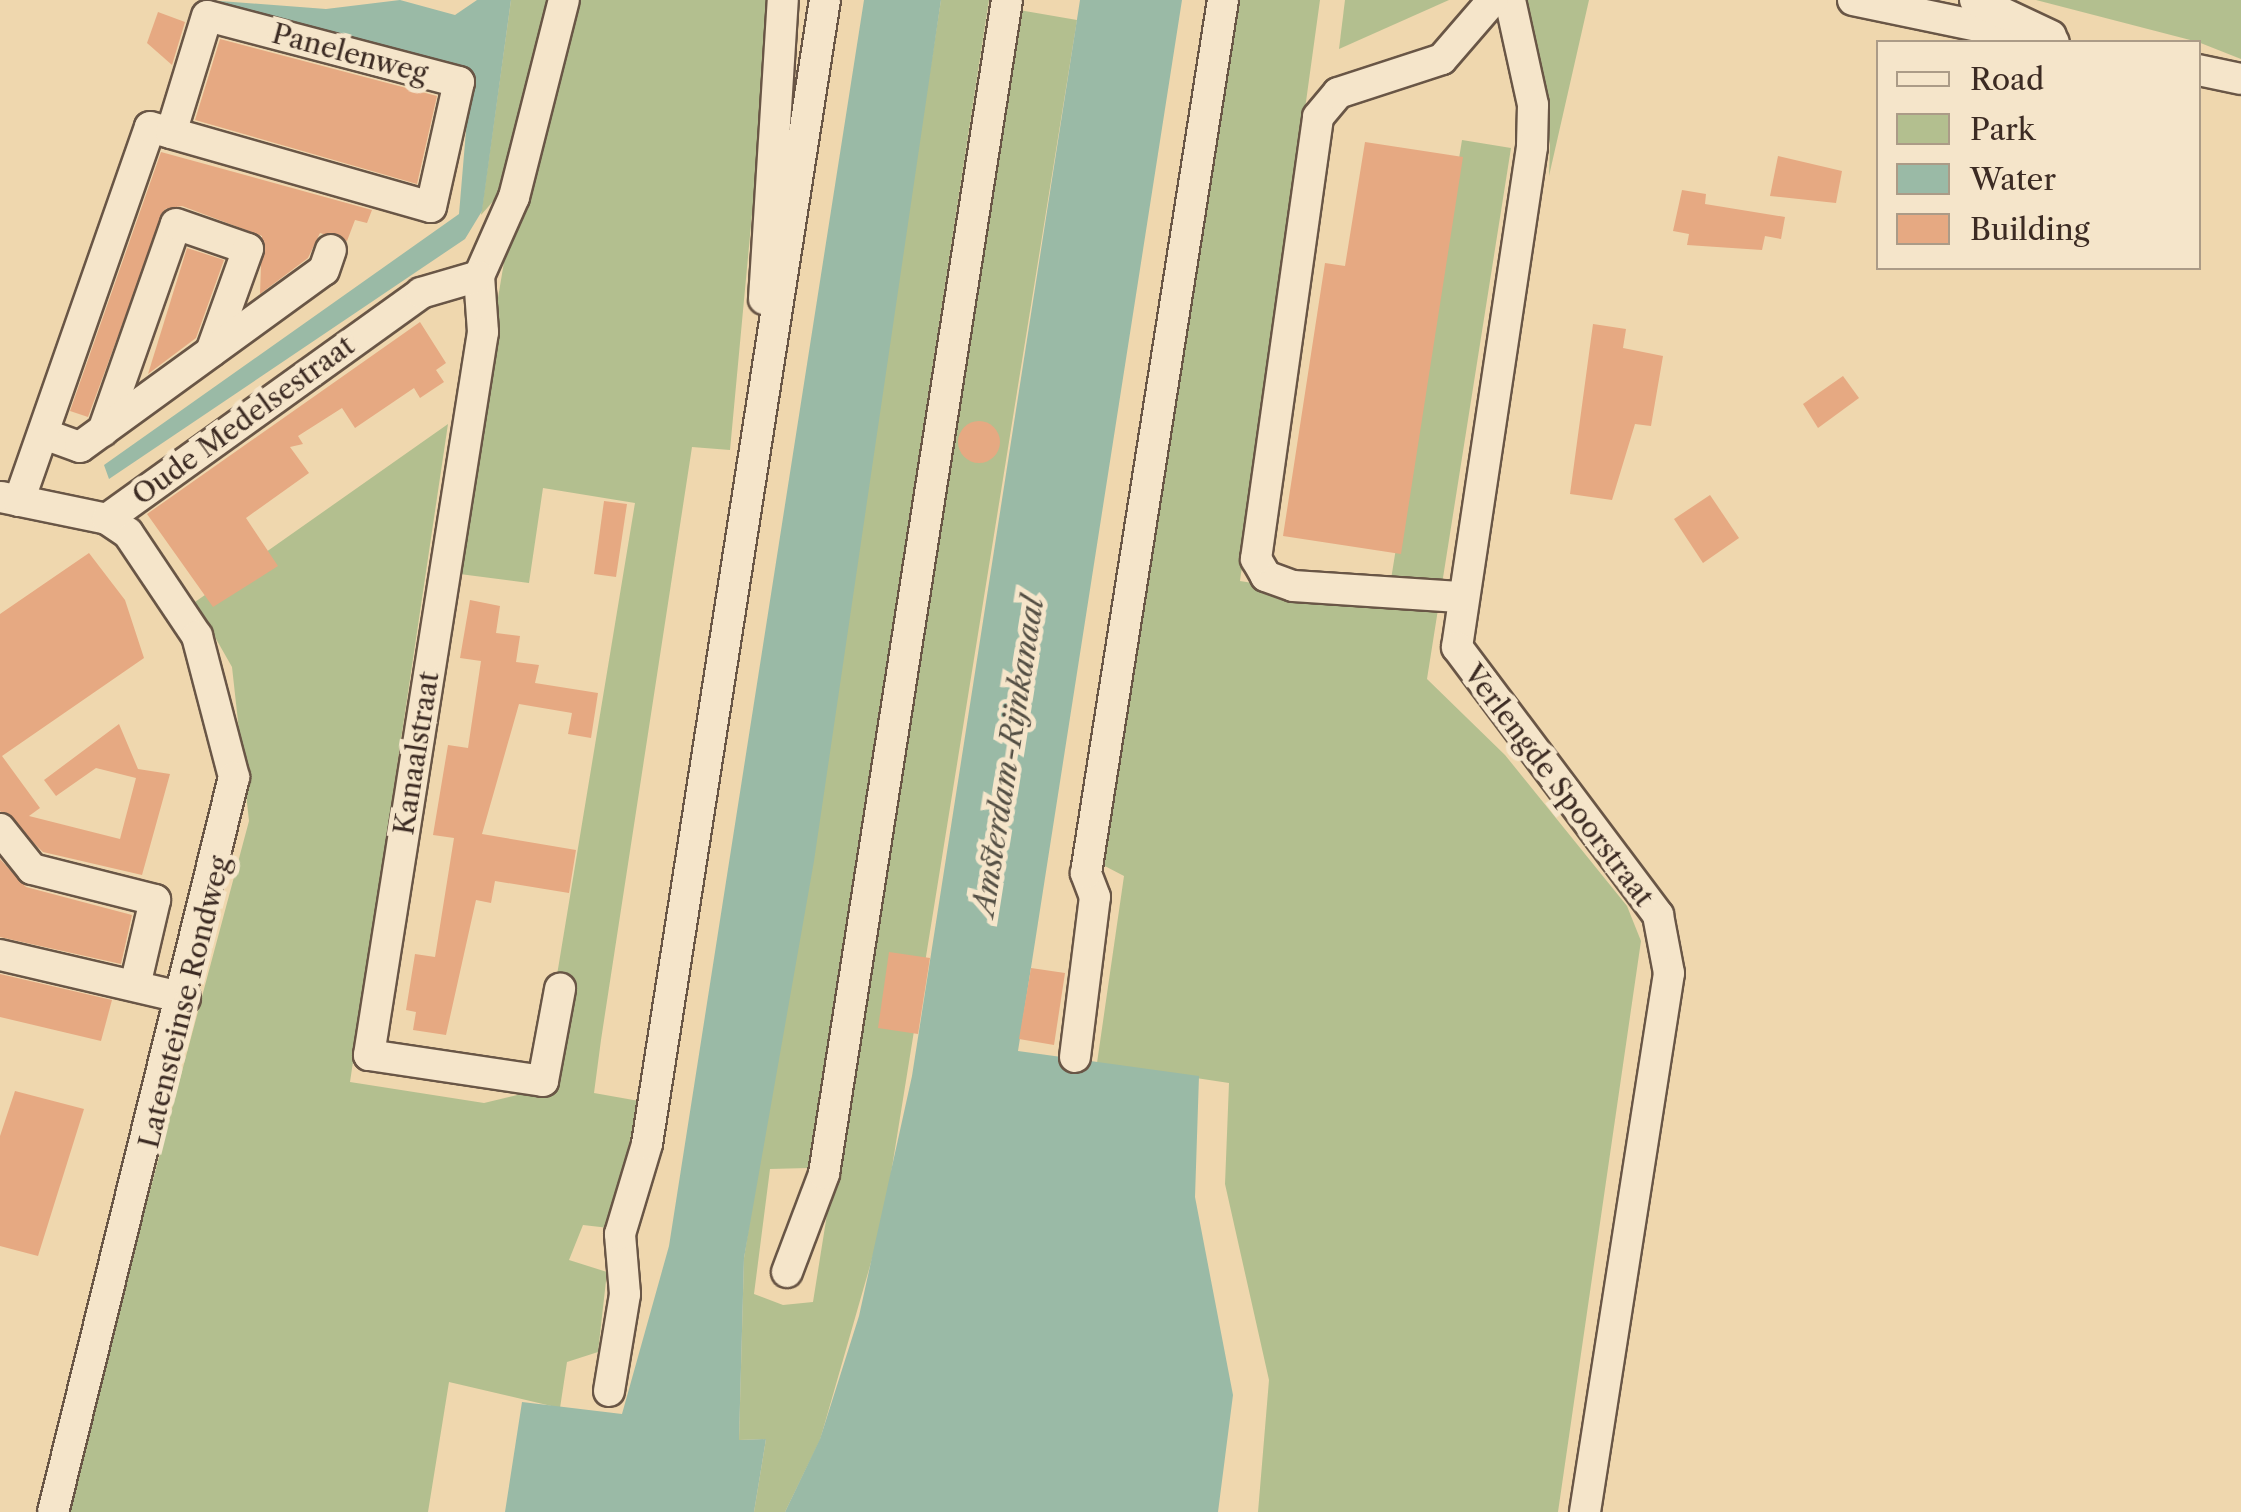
<!DOCTYPE html>
<style>
body{margin:0}
#map{position:relative;width:2241px;height:1512px;overflow:hidden;background:#efd7ae;font-family:"Libre Caslon Text",serif}
div>[style]{position:absolute}
.green>*{inset:0;background:#b3bf8f}
.water>*{inset:0;background:#9abaa6}
.building>*{inset:0;background:#e6a982}
.round{border-radius:50%}
.roads{filter:drop-shadow(2px 0 #695646) drop-shadow(-2px 0 #695646) drop-shadow(0 2px #695646) drop-shadow(0 -2px #695646)}
.minor>*{height:30px;margin:-15px;padding:0 15px;transform-origin:15px;border-radius:15px;background:#f5e5ca}
span{translate:-50% -50%;white-space:nowrap;text-align:center;line-height:1.15;-webkit-text-stroke:10px #f5e5ca;paint-order:stroke}
.street-label{font-size:28px;color:#3c2b23}
.water-label{font-size:30px;color:#544f44;font-style:italic}
.legend{position:absolute;left:1876px;top:40px;width:325px;height:230px;box-sizing:border-box;background:#f5e5ca;border:2px solid #ab9b87;margin:0;padding:12px 18px;list-style:none;font-size:30px;color:#3c2b23}
.legend li{display:flex;align-items:center;gap:20px;height:50px}
.legend b{width:50px;border:2px solid #ab9b87}
</style>
<div id="map">
<div class="green">
<div style="clip-path:polygon(511px 0,549px 0,496px 198px,481px 215px)"></div>
<div style="clip-path:polygon(569px 0,772px 0,730px 450px,692px 447px,601px 1040px,594px 1093px,639px 1101px,609px 1228px,583px 1225px,569px 1260px,607px 1272px,598px 1352px,567px 1362px,560px 1408px,449px 1382px,428px 1512px,64px 1512px,249px 821px,232px 667px,195px 602px,448px 424px,350px 1082px,484px 1103px,538px 1090px,635px 503px,543px 488px,529px 583px,452px 573px,505px 256px)"></div>
<div style="clip-path:polygon(941px 0,989px 0,811px 1156px,808px 1168px,770px 1169px,754px 1294px,783px 1305px,813px 1302px,1019px 10px,1077px 20px,884px 1217px,820px 1440px,785px 1512px,754px 1512px,766px 1439px,739px 1440px,744px 1258px)"></div>
<div style="clip-path:polygon(1231px 0,1320px 0,1240px 581px,1387px 604px,1462px 140px,1511px 148px,1427px 679px,1505px 755px,1627px 906px,1641px 941px,1558px 1512px,1258px 1512px,1269px 1380px,1225px 1184px,1229px 1083px,1097px 1063px,1124px 876px,1099px 863px)"></div>
<div style="clip-path:polygon(1345px 0,1449px 0,1339px 49px)"></div>
<div style="clip-path:polygon(1520px 0,1589px 0,1549px 176px,1550px 144px)"></div>
<div style="clip-path:polygon(2036px 0,2241px 0,2241px 59px,2198px 42px)"></div>
</div>
<div class="water">
<div style="clip-path:polygon(207px 0,326px 9px,400px 0,455px 15px,477px 0,511px 0,482px 211px,465px 239px,109px 479px,104px 465px,459px 214px,471px 71px)"></div>
<div style="clip-path:polygon(864px 0,941px 0,814px 861px,744px 1258px,739px 1440px,766px 1439px,754px 1512px,505px 1512px,522px 1402px,622px 1414px,669px 1246px)"></div>
<div style="clip-path:polygon(1080px 0,1182px 0,1018px 1051px,1199px 1076px,1195px 1197px,1233px 1395px,1218px 1512px,785px 1512px,820px 1439px,859px 1316px,912px 1076px)"></div>
</div>
<div class="building">
<div style="clip-path:polygon(158px 12px,185px 22px,172px 65px,147px 43px)"></div>
<div style="clip-path:polygon(220px 39px,437px 96px,417px 184px,195px 120px)"></div>
<div style="clip-path:polygon(1365px 142px,1463px 157px,1401px 554px,1283px 536px,1325px 263px,1345px 266px)"></div>
<div style="clip-path:polygon(161px 152px,372px 210px,367px 223px,355px 220px,347px 241px,320px 233px,308px 258px,260px 294px,262px 236px,182px 206px,165px 209px,88px 417px,70px 411px)"></div>
<div style="clip-path:polygon(1778px 156px,1842px 171px,1836px 203px,1770px 196px)"></div>
<div style="clip-path:polygon(1682px 190px,1706px 194px,1705px 204px,1785px 217px,1781px 239px,1765px 236px,1762px 250px,1687px 245px,1689px 234px,1673px 231px)"></div>
<div style="clip-path:polygon(187px 248px,224px 260px,196px 338px,148px 374px)"></div>
<div style="clip-path:polygon(420px 322px,446px 363px,436px 370px,444px 382px,420px 398px,414px 388px,355px 428px,342px 408px,298px 436px,303px 444px,290px 447px,309px 473px,246px 518px,278px 566px,213px 607px,147px 514px)"></div>
<div style="clip-path:polygon(1593px 324px,1626px 329px,1623px 348px,1663px 356px,1651px 426px,1635px 424px,1612px 500px,1570px 494px)"></div>
<div style="clip-path:polygon(1843px 376px,1859px 398px,1818px 428px,1803px 404px)"></div>
<div class="round" style="left:958px;top:421px;width:42px;height:42px"></div>
<div style="clip-path:polygon(1710px 495px,1739px 538px,1703px 563px,1674px 519px)"></div>
<div style="clip-path:polygon(604px 501px,627px 504px,616px 577px,594px 574px)"></div>
<div style="clip-path:polygon(89px 553px,125px 600px,144px 658px,2px 756px,40px 808px,29px 816px,120px 839px,136px 778px,96px 768px,56px 796px,44px 780px,119px 724px,138px 769px,170px 774px,142px 875px,43px 852px,0 811px,0 614px)"></div>
<div style="clip-path:polygon(470px 600px,500px 606px,496px 633px,520px 636px,516px 662px,539px 665px,535px 683px,598px 693px,591px 738px,568px 734px,572px 713px,519px 704px,482px 834px,576px 850px,569px 893px,495px 881px,491px 903px,476px 900px,446px 1035px,413px 1030px,416px 1012px,406px 1010px,415px 954px,435px 957px,454px 838px,433px 835px,448px 745px,468px 748px,481px 661px,460px 658px)"></div>
<div style="clip-path:polygon(0 859px,26px 887px,132px 915px,121px 964px,0 937px)"></div>
<div style="clip-path:polygon(889px 952px,930px 958px,918px 1034px,878px 1028px)"></div>
<div style="clip-path:polygon(1031px 968px,1065px 973px,1054px 1045px,1019px 1039px)"></div>
<div style="clip-path:polygon(0 974px,112px 1000px,101px 1041px,0 1017px)"></div>
<div style="clip-path:polygon(15px 1091px,84px 1109px,38px 1256px,0 1246px,0 1136px)"></div>
</div>
<div class="roads">
<div class="minor">
<div style="left:1510px;top:0;width:107px;rotate:77.6deg"></div>
<div style="left:1533px;top:105px;width:42px;rotate:91.4deg"></div>
<div style="left:1532px;top:147px;width:506px;rotate:98.53deg"></div>
<div style="left:1457px;top:647px;width:335px;rotate:53.1deg"></div>
<div style="left:1658px;top:915px;width:59px;rotate:79.3deg"></div>
<div style="left:1669px;top:973px;width:546px;rotate:98.86deg"></div>
<div style="left:1853px;top:0;width:205px;rotate:11.8deg"></div>
<div style="left:1975px;top:0;width:84px;rotate:25.3deg"></div>
<div style="left:2198px;top:70px;width:44px;rotate:11.8deg"></div>
<div style="left:479px;top:276px;width:56px;rotate:85.9deg"></div>
<div style="left:483px;top:332px;width:732px;rotate:98.96deg"></div>
<div style="left:369px;top:1055px;width:176px;rotate:8.5deg"></div>
<div style="left:543px;top:1081px;width:94px;rotate:-79.5deg"></div>
<div style="left:479px;top:276px;width:86px;rotate:-66.1deg"></div>
<div style="left:514px;top:197px;width:203px;rotate:-75.8deg"></div>
<div style="left:764px;top:299px;width:300px;rotate:-86.4deg"></div>
<div style="left:103px;top:431px;width:219px;rotate:-70.6deg"></div>
<div style="left:176px;top:224px;width:76px;rotate:19.1deg"></div>
<div style="left:248px;top:249px;width:109px;rotate:109.8deg"></div>
<div style="left:44px;top:434px;width:38px;rotate:20deg"></div>
<div style="left:80px;top:447px;width:301px;rotate:-36deg"></div>
<div style="left:324px;top:270px;width:21px;rotate:-71deg"></div>
<div style="left:1px;top:497px;width:108px;rotate:11.7deg"></div>
<div style="left:107px;top:519px;width:25px;rotate:34deg"></div>
<div style="left:128px;top:533px;width:124px;rotate:56.2deg"></div>
<div style="left:197px;top:636px;width:146px;rotate:75.3deg"></div>
<div style="left:234px;top:777px;width:757px;rotate:103.83deg"></div>
<div style="left:19px;top:501px;width:396px;rotate:-70.7deg"></div>
<div style="left:150px;top:127px;width:22px;rotate:16deg"></div>
<div style="left:171px;top:133px;width:270px;rotate:15.9deg"></div>
<div style="left:431px;top:207px;width:128px;rotate:-77.4deg"></div>
<div style="left:459px;top:82px;width:260px;rotate:-165.3deg"></div>
<div style="left:207px;top:16px;width:122px;rotate:107.1deg"></div>
<div style="left:107px;top:519px;width:387px;rotate:-35.7deg"></div>
<div style="left:421px;top:293px;width:60px;rotate:-16.3deg"></div>
<div style="left:1459px;top:597px;width:166px;rotate:-176.2deg"></div>
<div style="left:1293px;top:586px;width:29px;rotate:-160deg"></div>
<div style="left:1266px;top:576px;width:20px;rotate:-120deg"></div>
<div style="left:1256px;top:559px;width:446px;rotate:-82deg"></div>
<div style="left:1318px;top:117px;width:31px;rotate:-50deg"></div>
<div style="left:1338px;top:93px;width:109px;rotate:-18.1deg"></div>
<div style="left:1442px;top:59px;width:78px;rotate:-49.2deg"></div>
<div style="left:0;top:829px;width:51px;rotate:51.3deg"></div>
<div style="left:32px;top:869px;width:127px;rotate:14.1deg"></div>
<div style="left:155px;top:900px;width:88px;rotate:103.1deg"></div>
<div style="left:0;top:955px;width:190px;rotate:13.1deg"></div>
<div style="left:1075px;top:1057px;width:161px;rotate:-82.9deg"></div>
<div style="left:1095px;top:897px;width:26px;rotate:-111deg"></div>
<div style="left:1086px;top:873px;width:884px;rotate:-81.08deg"></div>
<div style="left:787px;top:1272px;width:105px;rotate:-69.3deg"></div>
<div style="left:824px;top:1174px;width:1188px;rotate:-81.14deg"></div>
<div style="left:609px;top:1391px;width:98px;rotate:-80.6deg"></div>
<div style="left:625px;top:1294px;width:60px;rotate:-94.8deg"></div>
<div style="left:620px;top:1234px;width:94px;rotate:-73.3deg"></div>
<div style="left:647px;top:1144px;width:1158px;rotate:-81.16deg"></div>
</div>
</div>
<div class="street-label">
<span style="left:350px;top:53px;rotate:15deg">Panelenweg</span>
<span style="left:243px;top:420px;rotate:-36deg">Oude Medelsestraat</span>
<span style="left:416px;top:753px;rotate:-81deg">Kanaalstraat</span>
<span style="left:1559px;top:785px;rotate:53deg">Verlengde Spoorstraat</span>
<span style="left:184px;top:1002px;rotate:-76deg">Latensteinse Rondweg</span>
</div>
<div class="water-label">
<span style="left:1009px;top:756px;rotate:-81deg">Amsterdam-Rijnkanaal</span>
</div>
<ul class="legend">
<li><b style="height:12px;background:#f5e5ca"></b>Road</li>
<li><b style="height:28px;background:#b3bf8f"></b>Park</li>
<li><b style="height:28px;background:#9abaa6"></b>Water</li>
<li><b style="height:28px;background:#e6a982"></b>Building</li>
</ul>
</div>
